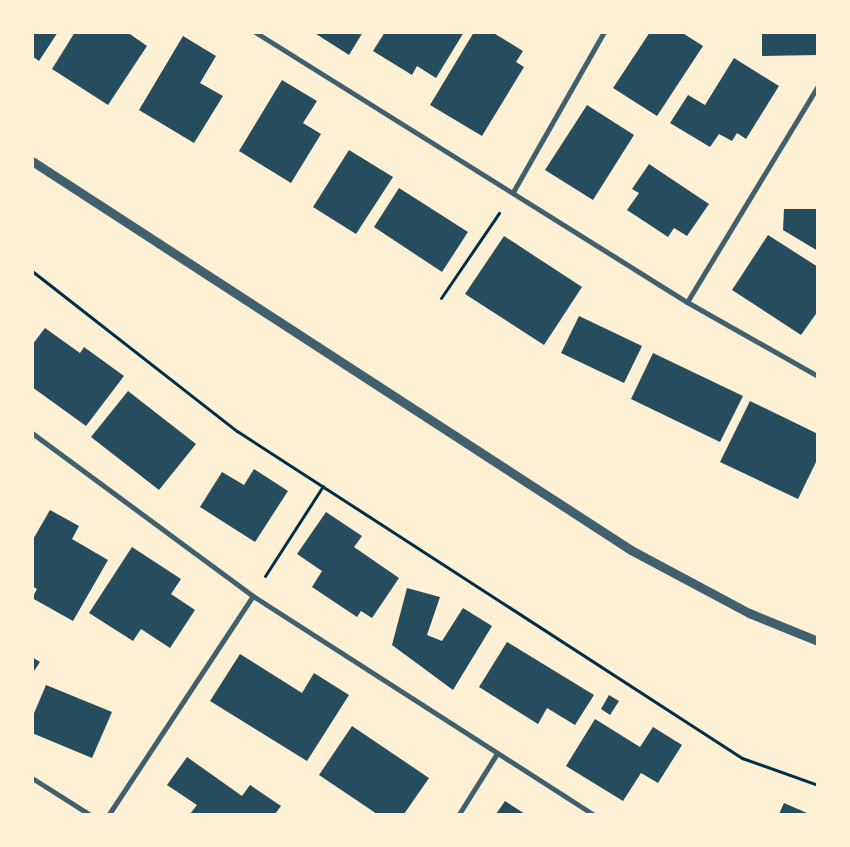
<!DOCTYPE html>
<style>
body{margin:0}
#map{position:relative;width:850px;height:847px;overflow:hidden;background:#fdf0d5;font-family:Manrope,sans-serif}
div>[style]{position:absolute}
.building>*{inset:0;background:#264d5e}
.path>*{height:3px;margin:-1.5px;padding:0 1.5px;transform-origin:1.5px;border-radius:1.5px;background:#003049}
.minor>*{height:5px;margin:-2.5px;padding:0 2.5px;transform-origin:2.5px;border-radius:2.5px;background:#3f606c}
.tertiary>*{height:9px;margin:-4.5px;padding:0 4.5px;transform-origin:4.5px;border-radius:4.5px;background:#3f606c}
span{translate:-50% -50%;white-space:nowrap;text-align:center;line-height:1.15;-webkit-text-stroke:5px #fdf0d5;paint-order:stroke}
.frame{position:absolute;inset:0;border:34px solid #fdf0d5;pointer-events:none}
</style>
<div id="map">
<div class="building">
<div style="clip-path:polygon(32px 32px,58px 32px,39px 61px,32px 56px)"></div>
<div style="clip-path:polygon(75px 32px,127px 32px,147px 46px,108px 105px,52px 69px)"></div>
<div style="clip-path:polygon(313px 32px,363px 32px,349px 55px)"></div>
<div style="clip-path:polygon(385px 32px,464px 32px,436px 78px,417px 66px,412px 75px,373px 51px)"></div>
<div style="clip-path:polygon(474px 32px,492px 32px,523px 51px,516px 62px,524px 67px,482px 136px,430px 105px)"></div>
<div style="clip-path:polygon(650px 32px,681px 32px,703px 46px,657px 116px,613px 88px)"></div>
<div style="clip-path:polygon(762px 32px,818px 32px,818px 55px,762px 56px)"></div>
<div style="clip-path:polygon(183px 36px,216px 56px,200px 83px,223px 96px,194px 143px,139px 110px)"></div>
<div style="clip-path:polygon(734px 58px,779px 86px,746px 139px,737px 133px,732px 141px,719px 134px,710px 147px,670px 123px,688px 95px,705px 105px)"></div>
<div style="clip-path:polygon(282px 80px,317px 101px,303px 123px,321px 134px,291px 183px,239px 151px)"></div>
<div style="clip-path:polygon(587px 105px,634px 135px,593px 200px,545px 170px)"></div>
<div style="clip-path:polygon(349px 150px,393px 177px,356px 234px,313px 207px)"></div>
<div style="clip-path:polygon(649px 164px,709px 204px,687px 236px,674px 228px,668px 237px,627px 210px,639px 193px,632px 189px)"></div>
<div style="clip-path:polygon(399px 188px,468px 232px,442px 272px,374px 227px)"></div>
<div style="clip-path:polygon(784px 209px,818px 209px,818px 251px,783px 230px)"></div>
<div style="clip-path:polygon(768px 235px,818px 267px,818px 311px,801px 335px,732px 290px)"></div>
<div style="clip-path:polygon(504px 236px,582px 287px,544px 345px,465px 294px)"></div>
<div style="clip-path:polygon(579px 316px,642px 346px,624px 383px,561px 353px)"></div>
<div style="clip-path:polygon(45px 328px,80px 353px,84px 347px,124px 376px,86px 426px,32px 387px,32px 345px)"></div>
<div style="clip-path:polygon(653px 353px,743px 396px,720px 442px,631px 399px)"></div>
<div style="clip-path:polygon(128px 391px,196px 444px,159px 490px,91px 437px)"></div>
<div style="clip-path:polygon(750px 401px,818px 434px,818px 458px,798px 499px,720px 462px)"></div>
<div style="clip-path:polygon(254px 469px,288px 491px,255px 542px,200px 507px,222px 472px,244px 485px)"></div>
<div style="clip-path:polygon(50px 510px,79px 526px,72px 539px,108px 560px,73px 621px,32px 598px,37px 589px,32px 586px,32px 541px)"></div>
<div style="clip-path:polygon(326px 512px,362px 536px,354px 547px,399px 578px,372px 618px,361px 611px,357px 617px,312px 587px,322px 571px,297px 554px)"></div>
<div style="clip-path:polygon(132px 547px,181px 579px,171px 594px,195px 610px,170px 648px,141px 629px,133px 641px,89px 613px)"></div>
<div style="clip-path:polygon(407px 588px,440px 597px,427px 635px,442px 641px,463px 608px,492px 626px,453px 690px,392px 645px)"></div>
<div style="clip-path:polygon(507px 642px,594px 695px,575px 725px,547px 708px,538px 724px,479px 687px)"></div>
<div style="clip-path:polygon(240px 654px,302px 693px,314px 673px,349px 695px,307px 761px,210px 701px)"></div>
<div style="clip-path:polygon(32px 657px,40px 662px,32px 674px)"></div>
<div style="clip-path:polygon(46px 685px,112px 712px,92px 758px,32px 733px,32px 718px)"></div>
<div style="clip-path:polygon(609px 695px,619px 701px,610px 715px,601px 709px)"></div>
<div style="clip-path:polygon(595px 719px,640px 747px,653px 727px,682px 745px,658px 783px,641px 773px,623px 801px,566px 766px)"></div>
<div style="clip-path:polygon(352px 726px,429px 778px,404px 814px,377px 814px,319px 775px)"></div>
<div style="clip-path:polygon(187px 757px,242px 796px,250px 785px,281px 806px,275px 814px,190px 814px,197px 805px,167px 785px)"></div>
<div style="clip-path:polygon(505px 801px,525px 814px,496px 814px)"></div>
<div style="clip-path:polygon(784px 803px,807px 813px,806px 814px,779px 814px)"></div>
</div>
<div class="path">
<div style="left:32px;top:271px;width:260px;rotate:38deg"></div>
<div style="left:237px;top:431px;width:602px;rotate:32.92deg"></div>
<div style="left:742px;top:758px;width:81px;rotate:19.6deg"></div>
<div style="left:441px;top:298px;width:103px;rotate:-55.7deg"></div>
<div style="left:265px;top:576px;width:107px;rotate:-57.2deg"></div>
</div>
<div class="minor">
<div style="left:255px;top:32px;width:509px;rotate:32.01deg"></div>
<div style="left:687px;top:302px;width:150px;rotate:29.5deg"></div>
<div style="left:513px;top:192px;width:184px;rotate:-60.4deg"></div>
<div style="left:687px;top:302px;width:253px;rotate:-58.8deg"></div>
<div style="left:32px;top:433px;width:275px;rotate:36.4deg"></div>
<div style="left:253px;top:596px;width:404px;rotate:32.7deg"></div>
<div style="left:32px;top:778px;width:67px;rotate:32.3deg"></div>
<div style="left:109px;top:814px;width:261px;rotate:-56.6deg"></div>
<div style="left:459px;top:814px;width:70px;rotate:-57.9deg"></div>
</div>
<div class="tertiary">
<div style="left:32px;top:161px;width:714px;rotate:33deg"></div>
<div style="left:631px;top:550px;width:134px;rotate:28.1deg"></div>
<div style="left:749px;top:613px;width:74px;rotate:22.1deg"></div>
</div>
<div class="frame"></div>
</div>
